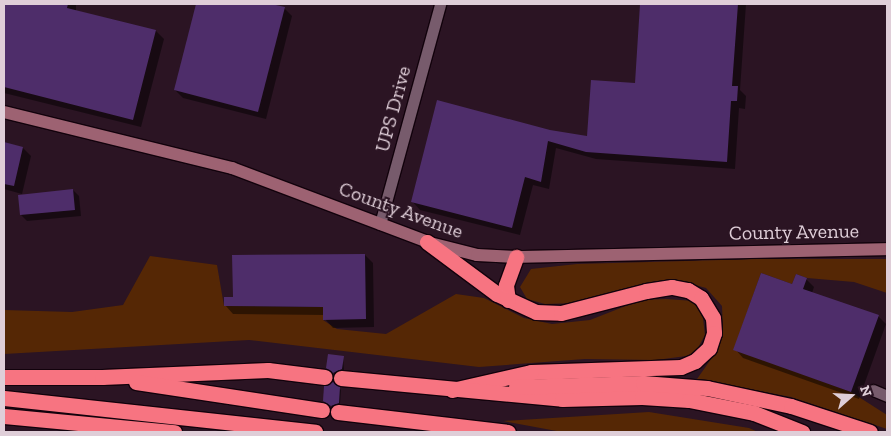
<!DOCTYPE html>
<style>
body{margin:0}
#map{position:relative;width:891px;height:436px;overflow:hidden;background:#2b1423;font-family:"Zilla Slab",serif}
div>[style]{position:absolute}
.green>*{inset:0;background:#552705}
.shadow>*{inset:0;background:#0007}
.building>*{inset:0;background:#4e2d6a}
.roads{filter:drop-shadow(1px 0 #12020c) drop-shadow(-1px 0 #12020c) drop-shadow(0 1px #12020c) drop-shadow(0 -1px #12020c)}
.street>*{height:11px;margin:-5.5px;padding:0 5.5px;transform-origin:5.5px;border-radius:5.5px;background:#775b6c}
.secondary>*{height:12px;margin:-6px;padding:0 6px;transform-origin:6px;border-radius:6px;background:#9d6272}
.highway>*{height:15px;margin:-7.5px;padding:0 7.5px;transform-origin:7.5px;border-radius:7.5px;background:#f77481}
span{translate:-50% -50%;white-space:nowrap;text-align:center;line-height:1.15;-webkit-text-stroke:4px #2b1423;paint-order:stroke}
.street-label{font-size:20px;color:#dfced8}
.frame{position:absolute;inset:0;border:5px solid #dfced8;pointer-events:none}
.north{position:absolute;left:826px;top:371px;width:50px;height:50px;-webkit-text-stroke:4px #2b1423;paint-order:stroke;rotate:71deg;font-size:14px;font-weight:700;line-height:20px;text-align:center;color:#dfced8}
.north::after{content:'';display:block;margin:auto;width:18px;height:22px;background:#dfced8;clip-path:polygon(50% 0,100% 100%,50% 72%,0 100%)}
</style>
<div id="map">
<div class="green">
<div style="clip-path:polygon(150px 256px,217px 265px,224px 306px,323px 307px,323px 320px,337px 329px,386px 334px,456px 294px,484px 298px,524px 318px,552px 324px,590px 320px,641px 300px,666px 299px,694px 301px,703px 318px,705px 335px,694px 355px,656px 360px,585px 359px,479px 367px,249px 340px,4px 354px,4px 310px,72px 312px,123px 305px)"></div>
<div style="clip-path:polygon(757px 259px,887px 259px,887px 293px,854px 282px,807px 278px,796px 274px,792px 284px,761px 273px,734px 349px,851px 392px,887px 415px,887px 429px,791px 397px,697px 379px,716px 352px,723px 331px,722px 306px,706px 288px,681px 281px,578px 303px,545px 304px,527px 299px,520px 287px,531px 269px,577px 264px)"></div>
<div style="clip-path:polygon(649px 412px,749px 428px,758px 432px,562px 432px,503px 421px)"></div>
</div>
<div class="shadow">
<div style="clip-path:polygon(4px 4px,76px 4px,76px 11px,156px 31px,164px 39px,141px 127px,4px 93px)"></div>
<div style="clip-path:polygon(197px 4px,266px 4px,284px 8px,292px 16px,266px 119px,183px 98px,175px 90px)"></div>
<div style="clip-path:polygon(641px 4px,746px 4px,740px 90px,746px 96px,745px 109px,739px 108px,735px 169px,596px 159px,556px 148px,549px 189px,533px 185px,520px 235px,420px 210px,412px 201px,549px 131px,589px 137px,636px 84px)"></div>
<div style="clip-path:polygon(886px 53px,887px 53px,887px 64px,886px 62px)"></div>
<div style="clip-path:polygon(4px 143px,23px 148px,31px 156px,22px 194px,4px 189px)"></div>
<div style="clip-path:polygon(73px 190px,79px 196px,81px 216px,27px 221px,21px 215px)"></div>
<div style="clip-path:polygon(365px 255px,373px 263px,374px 327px,333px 328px,325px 319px,325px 315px,233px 314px,225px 305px)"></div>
<div style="clip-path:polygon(806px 279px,814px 287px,812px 293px,878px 316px,886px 324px,859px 399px,743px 358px,735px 349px,792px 286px)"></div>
<div style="clip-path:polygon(343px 357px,344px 370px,336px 374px,329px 369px)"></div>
<div style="clip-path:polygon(339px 388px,341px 390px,340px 404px,333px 407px,326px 402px)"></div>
</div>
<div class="building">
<div style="clip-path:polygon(4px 4px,68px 4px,67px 8px,156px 30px,133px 120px,4px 87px)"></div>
<div style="clip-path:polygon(196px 4px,271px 4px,285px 7px,258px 112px,174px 90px)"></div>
<div style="clip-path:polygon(640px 4px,738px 4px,732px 86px,738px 86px,737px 101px,731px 101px,727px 162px,586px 152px,548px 141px,541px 182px,525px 177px,512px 228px,411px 202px,437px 100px,550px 130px,587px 136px,591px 80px,635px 83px)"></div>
<div style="clip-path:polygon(4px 142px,23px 147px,14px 186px,4px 184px)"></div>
<div style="clip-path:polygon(73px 189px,75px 210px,20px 215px,18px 195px)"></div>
<div style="clip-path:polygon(365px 254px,366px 319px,323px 320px,323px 307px,224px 306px,224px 297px,233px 297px,232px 255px)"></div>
<div style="clip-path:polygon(761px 273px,792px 284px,796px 274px,807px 278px,803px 289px,879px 315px,851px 392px,733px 350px)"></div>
<div style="clip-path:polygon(328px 354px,344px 356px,342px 369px,333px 373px,326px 368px)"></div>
<div style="clip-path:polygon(333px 382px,340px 387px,339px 403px,331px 406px,323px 401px,324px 386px)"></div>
</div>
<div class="roads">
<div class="street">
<div style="left:380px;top:224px;width:228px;rotate:-74.7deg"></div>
<div style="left:873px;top:390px;width:15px;rotate:23deg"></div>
</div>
<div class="secondary">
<div style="left:4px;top:112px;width:235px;rotate:13.8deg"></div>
<div style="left:232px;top:168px;width:212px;rotate:20.7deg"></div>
<div style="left:430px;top:243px;width:49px;rotate:14.3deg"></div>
<div style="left:477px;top:255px;width:39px;rotate:3deg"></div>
<div style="left:516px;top:257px;width:371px;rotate:-1.2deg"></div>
</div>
<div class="highway">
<div style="left:427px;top:242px;width:87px;rotate:36.6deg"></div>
<div style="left:497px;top:294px;width:43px;rotate:24.8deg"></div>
<div style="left:536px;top:312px;width:25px;rotate:2deg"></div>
<div style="left:561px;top:313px;width:88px;rotate:-14.5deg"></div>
<div style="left:646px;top:291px;width:26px;rotate:-9deg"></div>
<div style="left:672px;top:287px;width:16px;rotate:11deg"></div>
<div style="left:688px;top:290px;width:15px;rotate:32deg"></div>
<div style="left:701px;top:298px;width:23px;rotate:59deg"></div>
<div style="left:713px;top:318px;width:15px;rotate:86deg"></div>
<div style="left:714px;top:333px;width:16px;rotate:108deg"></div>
<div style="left:709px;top:348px;width:19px;rotate:137deg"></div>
<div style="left:695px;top:361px;width:15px;rotate:157deg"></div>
<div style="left:681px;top:367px;width:150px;rotate:178.1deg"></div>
<div style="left:531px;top:372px;width:81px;rotate:167.2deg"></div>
<div style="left:508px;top:300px;width:15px;rotate:-98deg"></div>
<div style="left:506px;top:285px;width:30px;rotate:-70deg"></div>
<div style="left:4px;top:377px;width:98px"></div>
<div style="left:102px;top:377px;width:166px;rotate:-2.4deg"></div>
<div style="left:268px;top:370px;width:57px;rotate:7deg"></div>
<div style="left:341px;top:378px;width:222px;rotate:5.4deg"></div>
<div style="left:562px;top:399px;width:80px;rotate:-1.4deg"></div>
<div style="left:642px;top:397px;width:47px;rotate:3.7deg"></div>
<div style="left:689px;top:400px;width:66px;rotate:11.3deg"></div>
<div style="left:754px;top:413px;width:52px;rotate:21.6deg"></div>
<div style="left:136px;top:382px;width:188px;rotate:8.6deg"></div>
<div style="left:516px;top:387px;width:127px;rotate:-1.8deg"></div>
<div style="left:643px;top:383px;width:64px;rotate:4.5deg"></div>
<div style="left:707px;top:388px;width:86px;rotate:12.1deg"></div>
<div style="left:791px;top:406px;width:83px;rotate:18.2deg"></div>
<div style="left:4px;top:398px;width:313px;rotate:6.2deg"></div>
<div style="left:338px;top:412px;width:171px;rotate:6.7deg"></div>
<div style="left:4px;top:416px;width:171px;rotate:5.4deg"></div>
</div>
</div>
<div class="street-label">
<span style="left:393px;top:109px;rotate:-75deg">UPS Drive</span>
<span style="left:401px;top:210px;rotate:20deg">County Avenue</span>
<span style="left:794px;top:232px;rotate:-1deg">County Avenue</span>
</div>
<div class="frame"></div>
<div class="north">N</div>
</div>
